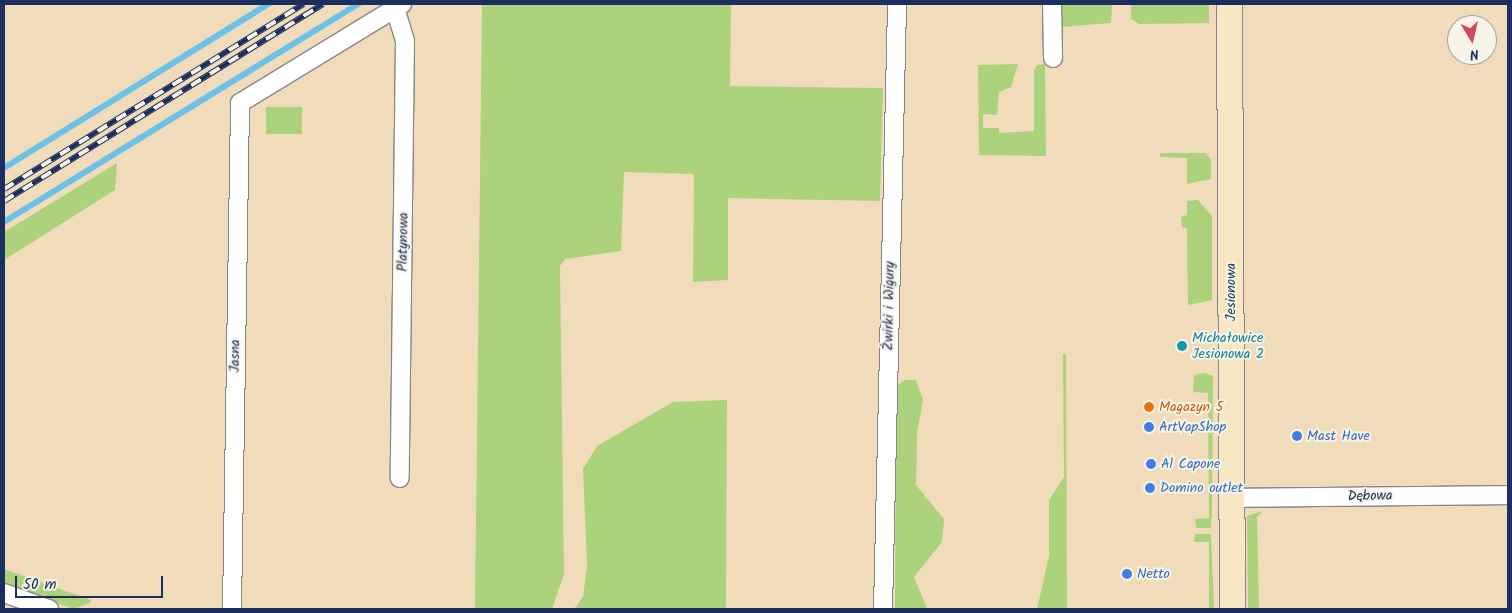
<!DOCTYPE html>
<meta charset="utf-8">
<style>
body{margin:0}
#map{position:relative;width:1512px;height:613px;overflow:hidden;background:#f0dcba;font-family:Kalam,sans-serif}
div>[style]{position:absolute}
.green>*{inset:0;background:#add27c}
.stream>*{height:5.5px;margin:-2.75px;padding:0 2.75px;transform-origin:2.75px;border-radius:2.75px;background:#6cc1e8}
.roads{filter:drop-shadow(1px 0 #86868c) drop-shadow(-1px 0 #86868c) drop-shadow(0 1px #86868c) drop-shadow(0 -1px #86868c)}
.street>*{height:18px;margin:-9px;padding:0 9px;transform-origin:9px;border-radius:9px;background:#fff}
.secondary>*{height:25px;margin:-12.5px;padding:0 12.5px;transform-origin:12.5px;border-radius:12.5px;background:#f7e8c3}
.rail>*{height:5.5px;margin-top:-2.75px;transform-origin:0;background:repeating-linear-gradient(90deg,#f7f3e8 0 11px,#1b2f5e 0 22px);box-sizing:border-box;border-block:1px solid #1b2f5e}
.dots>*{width:14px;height:14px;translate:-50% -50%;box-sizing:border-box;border:2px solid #f7f3e8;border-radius:50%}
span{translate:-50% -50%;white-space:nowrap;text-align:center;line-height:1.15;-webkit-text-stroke:4px #f7f3e8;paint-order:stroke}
.street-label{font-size:14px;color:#1b2f5e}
.culture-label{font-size:14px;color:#0d838f}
.left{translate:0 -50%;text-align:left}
.food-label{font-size:14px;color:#c56008}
.shop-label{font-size:14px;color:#366cbe}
.frame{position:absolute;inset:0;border:5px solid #1b2f5e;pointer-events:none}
.north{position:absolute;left:1447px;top:15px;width:50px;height:50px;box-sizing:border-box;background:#f7f3e8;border:1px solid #9fa5b1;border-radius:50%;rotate:171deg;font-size:14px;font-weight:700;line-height:20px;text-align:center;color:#1b2f5e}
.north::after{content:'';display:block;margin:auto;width:18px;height:22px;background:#d1495b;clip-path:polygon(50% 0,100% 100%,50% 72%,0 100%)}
.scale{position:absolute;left:15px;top:576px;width:148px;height:22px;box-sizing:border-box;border:2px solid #1b2f5e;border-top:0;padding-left:6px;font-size:15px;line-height:18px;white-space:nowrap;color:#1b2f5e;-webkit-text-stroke:4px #f7f3e8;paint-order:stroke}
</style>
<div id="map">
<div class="green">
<div style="clip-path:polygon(482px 4px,731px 4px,730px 86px,883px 88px,880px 201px,728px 198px,728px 280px,693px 282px,694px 174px,624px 172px,621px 251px,565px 259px,560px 266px,564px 574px,552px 609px,475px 609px)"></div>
<div style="clip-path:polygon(1061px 4px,1112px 4px,1111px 23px,1062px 27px)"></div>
<div style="clip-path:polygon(1131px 4px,1209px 4px,1209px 23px,1139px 24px,1131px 19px)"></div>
<div style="clip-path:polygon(1018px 64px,1011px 87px,999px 92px,997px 115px,983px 114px,983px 128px,999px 128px,999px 133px,1034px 131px,1034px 71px,1037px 65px,1045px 64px,1046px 156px,979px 155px,978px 65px)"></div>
<div style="clip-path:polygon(266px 107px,302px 107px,302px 134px,266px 134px)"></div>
<div style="clip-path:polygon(1160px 153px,1206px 153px,1211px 160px,1211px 179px,1187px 184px,1187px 158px,1160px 157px)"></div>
<div style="clip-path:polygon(117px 163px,115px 190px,4px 260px,4px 232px)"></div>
<div style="clip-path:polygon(1198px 200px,1212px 216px,1212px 300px,1188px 305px,1187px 229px,1182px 227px,1181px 217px,1187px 215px,1187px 201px)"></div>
<div style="clip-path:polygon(1063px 354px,1066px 354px,1067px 609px,1037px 609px,1049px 556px,1049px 500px,1064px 477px)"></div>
<div style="clip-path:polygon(1204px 373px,1213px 376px,1212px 510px,1211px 528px,1196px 528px,1195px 519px,1209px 518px,1208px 393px,1193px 392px,1194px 375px)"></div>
<div style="clip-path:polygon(905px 380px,916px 380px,923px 400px,917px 433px,916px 485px,944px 519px,942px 542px,914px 577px,927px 609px,895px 609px,896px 386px)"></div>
<div style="clip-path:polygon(727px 400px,726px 609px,574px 609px,583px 597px,587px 566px,583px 469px,597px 446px,673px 402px)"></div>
<div style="clip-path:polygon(1263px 511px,1257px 517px,1259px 609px,1248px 609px,1247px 516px)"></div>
<div style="clip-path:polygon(1195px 534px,1211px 534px,1214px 609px,1209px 609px,1209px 542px,1194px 542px)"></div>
<div style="clip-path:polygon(4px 569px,91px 600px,90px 603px,73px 609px,4px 584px)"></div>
</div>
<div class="stream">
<div style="left:4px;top:168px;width:312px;rotate:-31.8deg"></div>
<div style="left:4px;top:222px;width:417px;rotate:-31.6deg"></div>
</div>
<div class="roads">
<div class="street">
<div style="left:1052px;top:4px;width:54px;rotate:88.9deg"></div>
<div style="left:395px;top:8px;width:34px;rotate:73deg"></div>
<div style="left:405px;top:41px;width:437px;rotate:90.7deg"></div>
<div style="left:1232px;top:498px;width:276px;rotate:-0.6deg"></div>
<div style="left:4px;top:593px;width:48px;rotate:19.6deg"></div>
<div style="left:232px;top:609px;width:506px;rotate:-89.09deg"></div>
<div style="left:240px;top:103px;width:190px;rotate:-31.4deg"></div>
<div style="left:883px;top:609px;width:605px;rotate:-88.67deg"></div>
</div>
<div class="secondary">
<div style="left:1229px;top:4px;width:605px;rotate:89.72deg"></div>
</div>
</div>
<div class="rail">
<div style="left:4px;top:189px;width:352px;rotate:-31.7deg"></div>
<div style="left:4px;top:201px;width:375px;rotate:-31.7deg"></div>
</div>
<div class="dots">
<div style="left:1182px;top:346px;background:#0f9aa8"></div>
<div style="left:1149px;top:407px;background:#e8710a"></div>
<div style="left:1149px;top:427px;background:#3f7fe0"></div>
<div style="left:1297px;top:436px;background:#3f7fe0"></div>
<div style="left:1151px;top:464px;background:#3f7fe0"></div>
<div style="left:1150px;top:488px;background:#3f7fe0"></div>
<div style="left:1127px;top:574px;background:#3f7fe0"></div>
</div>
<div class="street-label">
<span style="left:403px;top:242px;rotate:-89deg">Platynowa</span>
<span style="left:1231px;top:292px;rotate:-90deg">Jesionowa</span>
<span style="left:889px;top:306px;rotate:-89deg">Żwirki i Wigury</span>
<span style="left:235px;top:356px;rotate:-89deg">Jasna</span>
<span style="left:1370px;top:496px;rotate:-1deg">Dębowa</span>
</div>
<div class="culture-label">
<span class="left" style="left:1192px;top:346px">Michałowice<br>Jesionowa 2</span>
</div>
<div class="food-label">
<span class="left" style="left:1159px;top:407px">Magazyn 5</span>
</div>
<div class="shop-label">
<span class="left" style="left:1159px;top:427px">ArtVapShop</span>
<span class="left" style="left:1307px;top:436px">Mast Have</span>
<span class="left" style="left:1161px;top:464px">Al Capone</span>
<span class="left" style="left:1160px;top:488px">Domino outlet</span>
<span class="left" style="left:1137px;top:574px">Netto</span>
</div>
<div class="frame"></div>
<div class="north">N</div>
<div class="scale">50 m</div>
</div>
